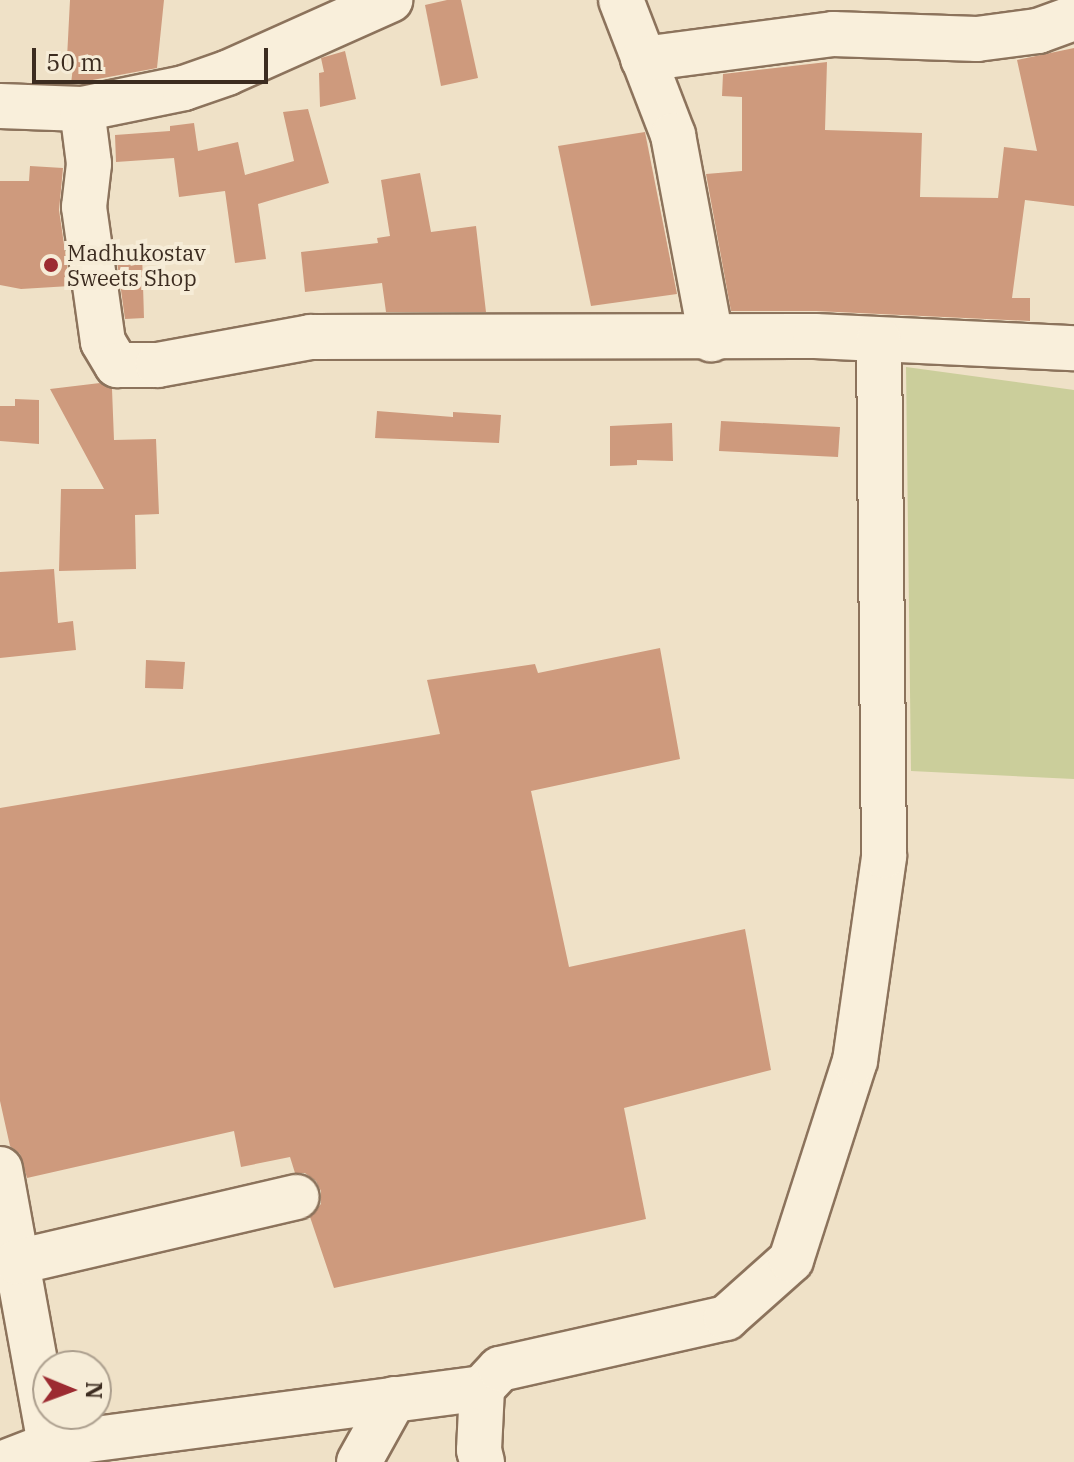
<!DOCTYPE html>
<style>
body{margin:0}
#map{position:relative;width:1074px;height:1462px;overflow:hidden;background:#efe1c7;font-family:"IBM Plex Serif",serif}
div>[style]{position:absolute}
.green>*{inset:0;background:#cbce9b}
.building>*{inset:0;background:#ce9a7d}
.roads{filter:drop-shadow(2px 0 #8c735c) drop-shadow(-2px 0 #8c735c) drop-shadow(0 2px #8c735c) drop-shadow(0 -2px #8c735c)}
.minor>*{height:44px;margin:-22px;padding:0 22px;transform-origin:22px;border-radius:22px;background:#f9efdb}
.dots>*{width:22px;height:22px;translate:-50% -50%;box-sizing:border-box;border:4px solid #f6ecd7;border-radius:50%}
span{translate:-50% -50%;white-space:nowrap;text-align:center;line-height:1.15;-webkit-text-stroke:8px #f6ecd7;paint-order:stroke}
.poi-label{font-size:22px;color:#3c2c20}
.left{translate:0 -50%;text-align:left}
.north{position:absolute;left:32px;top:1350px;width:80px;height:80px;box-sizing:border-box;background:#f6ecd7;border:2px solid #ac9f8e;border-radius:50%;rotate:91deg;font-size:22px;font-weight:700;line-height:32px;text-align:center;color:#3c2c20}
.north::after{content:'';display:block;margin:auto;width:28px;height:36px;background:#9c2b31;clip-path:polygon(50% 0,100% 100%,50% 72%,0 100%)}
.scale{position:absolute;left:32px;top:48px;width:236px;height:36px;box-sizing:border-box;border:4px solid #3c2c20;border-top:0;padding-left:10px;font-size:24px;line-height:28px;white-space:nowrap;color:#3c2c20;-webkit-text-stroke:6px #f6ecd7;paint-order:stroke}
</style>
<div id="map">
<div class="green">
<div style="clip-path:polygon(906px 367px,1074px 390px,1074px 779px,911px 771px)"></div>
</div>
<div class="building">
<div style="clip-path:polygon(70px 0,164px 0,157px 68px,71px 84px,74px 58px,67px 58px)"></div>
<div style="clip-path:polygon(447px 0,461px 0,478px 78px,441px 86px,425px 5px)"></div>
<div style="clip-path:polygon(1074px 48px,1074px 206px,1025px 200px,1012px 298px,1030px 298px,1030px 321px,816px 311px,731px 311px,706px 174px,742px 171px,742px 97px,722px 96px,723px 74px,827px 62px,825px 130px,922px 133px,920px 197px,998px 198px,1004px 147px,1037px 151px,1017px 60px)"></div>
<div style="clip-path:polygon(345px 51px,356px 99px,320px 107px,319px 73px,324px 72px,321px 58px)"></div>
<div style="clip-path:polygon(308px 109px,329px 183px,258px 204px,266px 259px,235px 263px,225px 191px,179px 197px,174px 158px,116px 162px,115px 135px,170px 131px,170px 126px,194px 123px,198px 151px,238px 142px,245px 175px,294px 161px,283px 112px)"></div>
<div style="clip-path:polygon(645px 132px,677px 294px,591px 306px,558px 146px)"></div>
<div style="clip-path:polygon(30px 166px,63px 168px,59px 210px,70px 286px,21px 289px,0 285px,0 181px,29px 181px)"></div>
<div style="clip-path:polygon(420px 173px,431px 232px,476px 226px,486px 312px,386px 312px,382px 283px,305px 292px,301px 252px,378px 243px,377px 238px,390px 236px,381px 180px)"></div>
<div style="clip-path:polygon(142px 253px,144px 318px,125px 319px,116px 254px)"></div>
<div style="clip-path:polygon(100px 383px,112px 389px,114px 440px,156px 439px,159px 514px,135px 515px,136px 569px,59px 571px,61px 489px,104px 489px,50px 389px)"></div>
<div style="clip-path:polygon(15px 399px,39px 400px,39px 444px,0 441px,0 406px,15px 406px)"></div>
<div style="clip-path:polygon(377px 411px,453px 417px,453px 412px,501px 415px,499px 443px,375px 438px)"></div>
<div style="clip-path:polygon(721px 421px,840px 427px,838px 457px,719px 451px)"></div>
<div style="clip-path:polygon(672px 423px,673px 461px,637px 460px,637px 465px,610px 466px,610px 426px)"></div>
<div style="clip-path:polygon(54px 569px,58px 623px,73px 621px,76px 650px,0 658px,0 572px)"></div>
<div style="clip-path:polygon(660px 648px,680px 759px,531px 791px,569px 967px,745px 929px,771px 1070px,624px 1108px,646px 1219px,334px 1288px,310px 1217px,321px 1204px,321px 1191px,316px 1181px,305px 1173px,295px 1173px,290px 1157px,241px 1167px,234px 1131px,27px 1178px,20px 1154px,10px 1146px,0 1101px,0 808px,440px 734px,427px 680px,535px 664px,538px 673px)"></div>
<div style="clip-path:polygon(146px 660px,185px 662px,183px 689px,145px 688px)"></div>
</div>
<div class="roads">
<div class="minor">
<div style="left:621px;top:0;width:145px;rotate:68.9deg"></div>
<div style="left:673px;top:135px;width:208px;rotate:79.4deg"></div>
<div style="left:643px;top:59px;width:192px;rotate:-7.5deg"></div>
<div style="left:833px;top:34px;width:144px;rotate:2deg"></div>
<div style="left:977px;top:39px;width:62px;rotate:-7.5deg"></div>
<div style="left:1038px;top:31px;width:38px;rotate:-20deg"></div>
<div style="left:0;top:106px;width:82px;rotate:2.1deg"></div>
<div style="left:82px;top:109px;width:55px;rotate:82.7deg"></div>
<div style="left:89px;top:164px;width:43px;rotate:96.6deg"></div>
<div style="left:84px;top:207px;width:136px;rotate:82deg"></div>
<div style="left:103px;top:342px;width:27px;rotate:59deg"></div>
<div style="left:117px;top:365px;width:41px"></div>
<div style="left:158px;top:365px;width:155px;rotate:-10.4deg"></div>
<div style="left:310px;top:337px;width:505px;rotate:-0.11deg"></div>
<div style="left:815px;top:336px;width:259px;rotate:2.7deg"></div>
<div style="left:82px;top:109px;width:104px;rotate:-11.6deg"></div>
<div style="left:184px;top:88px;width:46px;rotate:-19.2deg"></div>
<div style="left:227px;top:73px;width:179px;rotate:-24.1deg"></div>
<div style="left:0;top:1169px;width:280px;rotate:79.7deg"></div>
<div style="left:17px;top:1262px;width:287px;rotate:-13.1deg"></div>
<div style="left:6px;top:1462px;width:47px;rotate:-21.1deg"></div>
<div style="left:50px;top:1445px;width:436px;rotate:-7.5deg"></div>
<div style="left:359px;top:1462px;width:72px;rotate:-60.9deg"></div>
<div style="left:482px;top:1462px;width:12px;rotate:-104deg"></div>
<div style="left:479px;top:1450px;width:62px;rotate:-87.2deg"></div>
<div style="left:482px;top:1388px;width:26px;rotate:-47deg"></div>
<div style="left:500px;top:1369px;width:232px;rotate:-12.7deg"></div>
<div style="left:726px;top:1318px;width:87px;rotate:-41.7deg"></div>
<div style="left:791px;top:1260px;width:209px;rotate:-72.2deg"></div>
<div style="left:855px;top:1061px;width:207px;rotate:-81.9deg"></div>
<div style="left:884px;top:856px;width:516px;rotate:-90.56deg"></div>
</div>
</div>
<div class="dots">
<div style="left:51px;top:265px;background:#9c2b31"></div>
</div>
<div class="poi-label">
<span class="left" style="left:67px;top:265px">Madhukostav<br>Sweets Shop</span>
</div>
<div class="north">N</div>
<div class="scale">50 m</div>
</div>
